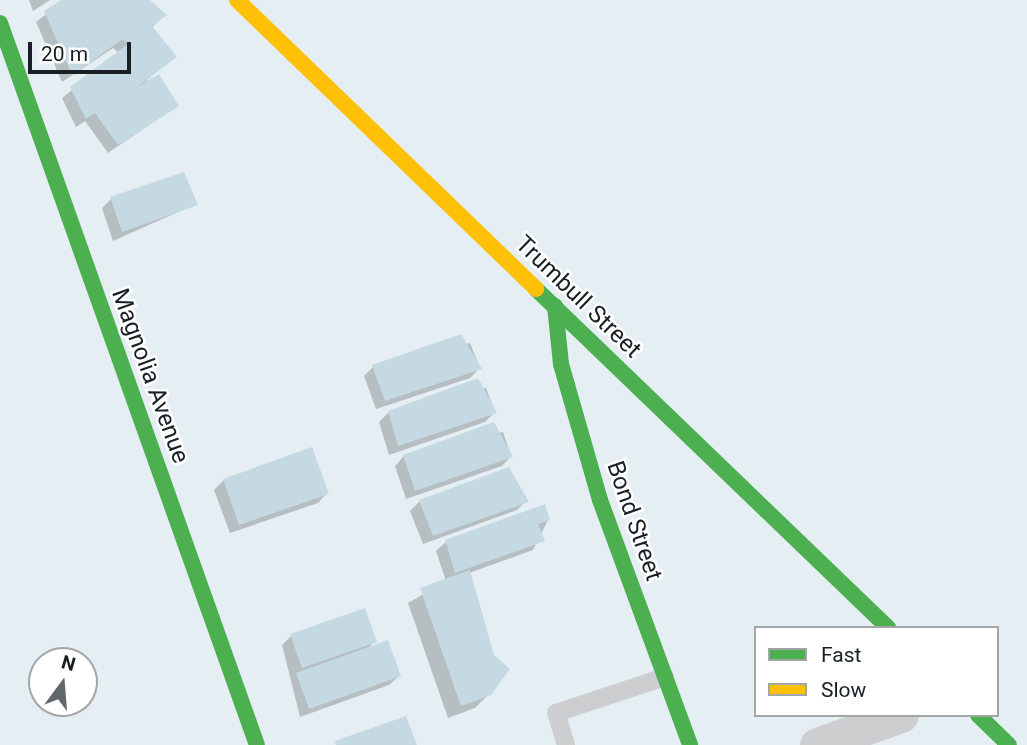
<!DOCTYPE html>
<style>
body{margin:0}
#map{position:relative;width:1027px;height:745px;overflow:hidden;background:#e4eef3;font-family:Roboto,sans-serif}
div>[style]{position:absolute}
.shadow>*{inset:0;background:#0003}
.building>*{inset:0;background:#c5d9e2}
.lane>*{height:18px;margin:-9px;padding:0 9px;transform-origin:9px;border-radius:9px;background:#cccecf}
.street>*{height:35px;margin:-17.5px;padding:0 17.5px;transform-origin:17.5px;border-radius:17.5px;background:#cccecf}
.fast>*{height:16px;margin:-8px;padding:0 8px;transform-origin:8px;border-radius:8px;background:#4caf50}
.slow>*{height:16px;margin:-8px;padding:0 8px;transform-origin:8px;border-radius:8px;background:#ffc107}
span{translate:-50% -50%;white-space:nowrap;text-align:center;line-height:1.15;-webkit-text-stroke:5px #fff;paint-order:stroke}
.street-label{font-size:24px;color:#192023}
.legend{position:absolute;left:754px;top:626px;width:245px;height:91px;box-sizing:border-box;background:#fff;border:2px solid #a3a6a7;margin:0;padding:9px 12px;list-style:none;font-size:21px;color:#192023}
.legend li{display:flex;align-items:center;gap:14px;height:35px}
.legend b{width:35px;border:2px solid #a3a6a7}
.north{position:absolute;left:28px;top:647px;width:70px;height:70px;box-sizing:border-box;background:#fff;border:2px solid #a3a6a7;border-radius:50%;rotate:16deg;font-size:19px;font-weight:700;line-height:28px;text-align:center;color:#192023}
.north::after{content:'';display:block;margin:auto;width:24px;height:32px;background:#60686c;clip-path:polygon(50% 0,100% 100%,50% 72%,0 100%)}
.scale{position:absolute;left:28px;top:42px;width:103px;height:32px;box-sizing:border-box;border:4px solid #192023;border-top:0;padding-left:9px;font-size:21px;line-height:24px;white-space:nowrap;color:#192023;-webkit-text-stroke:5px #fff;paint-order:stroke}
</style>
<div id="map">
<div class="shadow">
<div style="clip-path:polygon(29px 0,50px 0,33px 11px)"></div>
<div style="clip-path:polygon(64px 0,148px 0,165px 15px,151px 28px,174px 57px,147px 80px,177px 106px,108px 153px,85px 121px,76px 127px,62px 98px,119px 53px,113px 48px,62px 82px,36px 22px)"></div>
<div style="clip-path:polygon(111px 199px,196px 204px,113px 241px,102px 208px)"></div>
<div style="clip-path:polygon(470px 343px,480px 368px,470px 378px,376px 409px,364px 376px,373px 367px)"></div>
<div style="clip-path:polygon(486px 388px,495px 412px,485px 422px,389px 455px,379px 422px,389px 412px)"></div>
<div style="clip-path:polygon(503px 432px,511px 456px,502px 466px,406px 499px,395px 466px,404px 456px)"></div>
<div style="clip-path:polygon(224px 480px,327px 493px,318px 503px,230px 533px,214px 490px)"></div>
<div style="clip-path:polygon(420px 501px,526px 501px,517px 510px,423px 544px,410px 511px)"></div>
<div style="clip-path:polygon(544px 506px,548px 520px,533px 550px,469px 573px,490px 693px,475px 708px,448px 718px,408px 603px,446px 581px,436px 551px,446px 542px)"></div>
<div style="clip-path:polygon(291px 636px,375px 641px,367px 649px,399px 676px,389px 685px,300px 717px,282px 645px)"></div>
</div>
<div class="building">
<div style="clip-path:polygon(61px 0,150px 0,167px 15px,152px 26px,177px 57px,136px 88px,159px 74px,179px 106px,118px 145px,95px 113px,86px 119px,70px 87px,128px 44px,123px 39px,72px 75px,44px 11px)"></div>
<div style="clip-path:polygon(184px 172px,198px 205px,122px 232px,110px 197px)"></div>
<div style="clip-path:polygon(461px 334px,482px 369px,385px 401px,372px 365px)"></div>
<div style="clip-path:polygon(478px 378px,497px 413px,398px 446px,388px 411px)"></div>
<div style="clip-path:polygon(494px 422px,513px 457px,415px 491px,403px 455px)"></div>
<div style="clip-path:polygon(312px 447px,329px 494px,239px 525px,223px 479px)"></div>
<div style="clip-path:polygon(509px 467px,529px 502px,433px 536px,419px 500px)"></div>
<div style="clip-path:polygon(545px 504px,550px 520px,538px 524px,545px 541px,455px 573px,445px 540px)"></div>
<div style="clip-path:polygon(470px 570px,494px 655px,510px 669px,491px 695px,461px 706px,420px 588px)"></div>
<div style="clip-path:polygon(365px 608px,377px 642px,302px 668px,290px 634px)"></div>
<div style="clip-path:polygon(388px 640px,401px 676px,309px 709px,296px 673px)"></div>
<div style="clip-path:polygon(406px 716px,417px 745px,336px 745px,335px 741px)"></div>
</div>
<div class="lane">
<div style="left:566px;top:745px;width:34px;rotate:-107deg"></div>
<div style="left:556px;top:713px;width:115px;rotate:-18.3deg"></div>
</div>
<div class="street">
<div style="left:817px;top:745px;width:89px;rotate:-19.7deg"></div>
</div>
<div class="fast">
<div style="left:0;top:23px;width:766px;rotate:70.41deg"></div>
<div style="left:536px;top:289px;width:489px;rotate:43.9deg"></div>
<div style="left:555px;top:306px;width:58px;rotate:84.1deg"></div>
<div style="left:561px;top:364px;width:141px;rotate:74deg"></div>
<div style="left:600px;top:500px;width:261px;rotate:69.8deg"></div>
<div style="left:978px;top:715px;width:43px;rotate:44.1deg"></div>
</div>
<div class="slow">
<div style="left:237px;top:0;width:416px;rotate:44deg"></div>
</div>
<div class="street-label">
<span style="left:578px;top:297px;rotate:44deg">Trumbull Street</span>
<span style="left:150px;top:376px;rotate:70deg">Magnolia Avenue</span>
<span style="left:634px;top:521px;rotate:71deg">Bond Street</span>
</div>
<ul class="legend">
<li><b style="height:9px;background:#4caf50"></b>Fast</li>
<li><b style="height:9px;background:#ffc107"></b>Slow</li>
</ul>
<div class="north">N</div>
<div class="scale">20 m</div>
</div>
